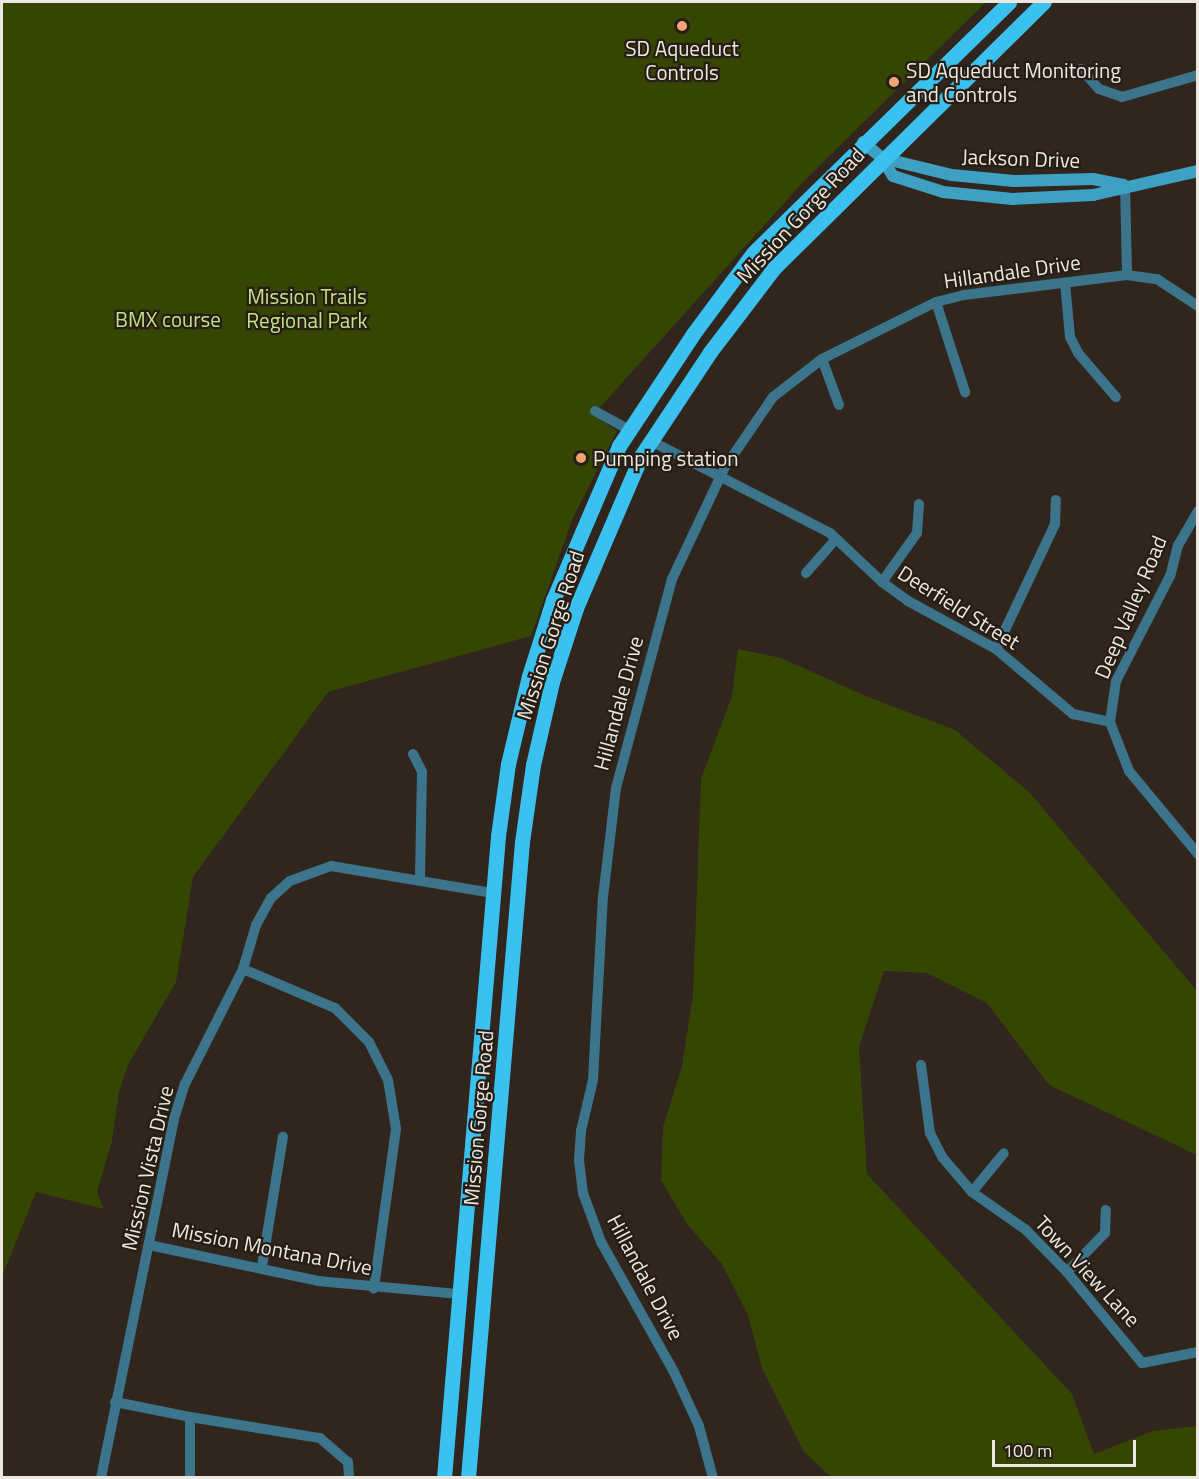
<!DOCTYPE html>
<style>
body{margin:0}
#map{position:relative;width:1199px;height:1479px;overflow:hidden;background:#30261d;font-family:"Titillium Web",sans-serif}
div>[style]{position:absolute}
.green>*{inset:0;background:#354603}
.minor>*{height:10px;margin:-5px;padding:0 5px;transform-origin:5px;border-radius:5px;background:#3c758b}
.secondary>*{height:12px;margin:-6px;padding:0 6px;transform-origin:6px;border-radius:6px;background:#3ea0c3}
.primary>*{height:15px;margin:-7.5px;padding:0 7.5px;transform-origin:7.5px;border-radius:7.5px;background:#3ac1ef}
.dots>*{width:16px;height:16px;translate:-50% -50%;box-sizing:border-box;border:3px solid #261d14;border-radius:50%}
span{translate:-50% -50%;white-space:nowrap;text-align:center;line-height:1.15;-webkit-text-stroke:4.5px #261d14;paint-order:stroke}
.poi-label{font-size:21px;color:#ede7e1}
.left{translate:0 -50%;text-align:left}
.street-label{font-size:21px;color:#ede7e1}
.park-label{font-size:21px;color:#c3e286}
.frame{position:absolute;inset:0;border:3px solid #ede7e1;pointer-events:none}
.scale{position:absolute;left:992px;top:1440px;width:144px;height:27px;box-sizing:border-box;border:3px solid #ede7e1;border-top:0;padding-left:8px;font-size:18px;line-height:21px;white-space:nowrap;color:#ede7e1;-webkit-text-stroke:4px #261d14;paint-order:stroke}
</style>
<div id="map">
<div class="green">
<div style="clip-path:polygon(2px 2px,986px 2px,805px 180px,593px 415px,617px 431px,572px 520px,531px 636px,328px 692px,193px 877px,176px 982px,128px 1065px,119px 1091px,112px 1141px,97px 1192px,104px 1209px,36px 1192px,2px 1277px)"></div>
<div style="clip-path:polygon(738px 649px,781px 658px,868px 697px,955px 730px,1029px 792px,1197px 991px,1197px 1155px,1049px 1085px,987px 1003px,927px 973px,884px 971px,859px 1047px,867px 1174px,1072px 1394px,1094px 1454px,1153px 1431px,1197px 1426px,1197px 1477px,831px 1477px,804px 1452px,762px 1368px,748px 1315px,722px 1264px,687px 1224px,661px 1180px,663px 1127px,682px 1066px,693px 995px,701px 779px,732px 696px)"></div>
</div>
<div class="minor">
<div style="left:1081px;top:69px;width:27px;rotate:48deg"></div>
<div style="left:1099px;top:89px;width:24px;rotate:19deg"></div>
<div style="left:1122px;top:97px;width:79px;rotate:-16.1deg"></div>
<div style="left:1125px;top:185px;width:90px;rotate:88.7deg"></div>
<div style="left:1065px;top:283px;width:54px;rotate:84.7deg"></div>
<div style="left:1070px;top:337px;width:18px;rotate:63deg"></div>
<div style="left:1078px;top:353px;width:58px;rotate:49.2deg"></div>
<div style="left:936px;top:302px;width:95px;rotate:72.1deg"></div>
<div style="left:822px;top:359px;width:49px;rotate:69.7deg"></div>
<div style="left:595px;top:411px;width:39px;rotate:29deg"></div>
<div style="left:651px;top:441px;width:201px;rotate:27.2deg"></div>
<div style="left:830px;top:533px;width:71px;rotate:43.3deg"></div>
<div style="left:882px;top:582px;width:32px;rotate:36deg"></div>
<div style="left:908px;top:601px;width:100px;rotate:28.6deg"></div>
<div style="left:996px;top:649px;width:101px;rotate:40.2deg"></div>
<div style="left:1073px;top:714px;width:38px;rotate:12deg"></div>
<div style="left:1198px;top:511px;width:39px;rotate:120deg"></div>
<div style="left:1178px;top:545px;width:32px;rotate:104deg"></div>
<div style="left:1170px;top:576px;width:118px;rotate:117.2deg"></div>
<div style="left:1116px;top:681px;width:41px;rotate:98.3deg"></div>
<div style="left:1110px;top:722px;width:53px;rotate:68.8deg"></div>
<div style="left:1129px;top:771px;width:108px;rotate:50.3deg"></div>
<div style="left:806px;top:573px;width:44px;rotate:-48.7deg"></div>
<div style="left:882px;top:582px;width:60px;rotate:-54.5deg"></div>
<div style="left:917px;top:533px;width:29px;rotate:-86deg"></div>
<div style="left:996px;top:649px;width:138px;rotate:-64.7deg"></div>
<div style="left:1055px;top:524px;width:24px;rotate:-88deg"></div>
<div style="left:413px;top:754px;width:20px;rotate:63deg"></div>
<div style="left:422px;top:772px;width:106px;rotate:91.1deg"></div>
<div style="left:243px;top:969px;width:100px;rotate:23deg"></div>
<div style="left:335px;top:1008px;width:48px;rotate:45deg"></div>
<div style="left:369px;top:1042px;width:42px;rotate:63.4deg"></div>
<div style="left:388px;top:1080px;width:50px;rotate:80.7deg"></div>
<div style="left:396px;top:1129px;width:161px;rotate:97.9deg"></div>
<div style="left:921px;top:1065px;width:69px;rotate:82.5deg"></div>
<div style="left:930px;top:1133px;width:28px;rotate:63deg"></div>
<div style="left:943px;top:1158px;width:45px;rotate:49.5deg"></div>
<div style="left:972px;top:1192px;width:66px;rotate:35.1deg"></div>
<div style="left:1026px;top:1230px;width:59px;rotate:45.7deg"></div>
<div style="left:1067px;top:1272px;width:118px;rotate:50.5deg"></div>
<div style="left:1142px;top:1363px;width:57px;rotate:-11.1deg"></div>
<div style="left:972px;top:1192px;width:50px;rotate:-50.6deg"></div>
<div style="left:149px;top:1245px;width:173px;rotate:12deg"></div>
<div style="left:318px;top:1281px;width:142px;rotate:5.3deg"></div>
<div style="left:262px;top:1266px;width:131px;rotate:-80.8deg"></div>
<div style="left:1067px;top:1272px;width:54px;rotate:-45.7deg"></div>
<div style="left:1105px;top:1233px;width:23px;rotate:-88deg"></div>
<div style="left:115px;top:1402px;width:76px;rotate:11.3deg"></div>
<div style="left:101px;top:1478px;width:366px;rotate:-78.5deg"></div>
<div style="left:174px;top:1119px;width:37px;rotate:-73deg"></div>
<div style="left:185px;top:1084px;width:129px;rotate:-63.2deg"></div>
<div style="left:243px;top:969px;width:46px;rotate:-73.5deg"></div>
<div style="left:256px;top:925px;width:31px;rotate:-61deg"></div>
<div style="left:271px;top:898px;width:25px;rotate:-42deg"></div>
<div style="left:290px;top:881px;width:44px;rotate:-20.1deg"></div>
<div style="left:331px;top:866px;width:163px;rotate:9.5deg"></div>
<div style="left:190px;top:1478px;width:61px;rotate:-90deg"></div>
<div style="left:190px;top:1417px;width:132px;rotate:9.2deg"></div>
<div style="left:320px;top:1438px;width:37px;rotate:41deg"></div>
<div style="left:348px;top:1462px;width:16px;rotate:86deg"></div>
<div style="left:713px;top:1478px;width:54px;rotate:-105.1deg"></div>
<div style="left:699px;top:1426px;width:60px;rotate:-114.8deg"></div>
<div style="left:674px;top:1372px;width:149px;rotate:-119.3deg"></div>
<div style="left:601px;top:1242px;width:52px;rotate:-110.2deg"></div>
<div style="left:583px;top:1193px;width:33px;rotate:-97deg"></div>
<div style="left:579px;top:1160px;width:29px;rotate:-86deg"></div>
<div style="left:581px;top:1131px;width:52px;rotate:-76.8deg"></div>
<div style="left:593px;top:1080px;width:183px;rotate:-86.9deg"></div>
<div style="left:603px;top:897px;width:110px;rotate:-83.2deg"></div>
<div style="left:616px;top:788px;width:216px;rotate:-75deg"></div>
<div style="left:672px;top:579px;width:124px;rotate:-64.7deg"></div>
<div style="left:725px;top:467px;width:85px;rotate:-55.6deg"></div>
<div style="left:773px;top:397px;width:62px;rotate:-37.8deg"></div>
<div style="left:822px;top:359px;width:127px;rotate:-26.6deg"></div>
<div style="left:936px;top:302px;width:29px;rotate:-14deg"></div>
<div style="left:964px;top:295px;width:164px;rotate:-7deg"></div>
<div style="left:1127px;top:275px;width:30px;rotate:8deg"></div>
<div style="left:1157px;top:279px;width:49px;rotate:33.4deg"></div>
</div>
<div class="secondary">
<div style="left:863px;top:142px;width:25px;rotate:40deg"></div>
<div style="left:882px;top:158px;width:21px;rotate:59deg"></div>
<div style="left:893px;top:176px;width:52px;rotate:17.7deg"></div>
<div style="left:943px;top:192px;width:70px;rotate:5.7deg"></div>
<div style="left:1013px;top:199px;width:80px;rotate:-2.9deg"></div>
<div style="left:1093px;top:195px;width:108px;rotate:-12.9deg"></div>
<div style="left:882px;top:158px;width:72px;rotate:13.7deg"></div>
<div style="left:952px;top:175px;width:62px;rotate:5.5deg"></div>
<div style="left:1014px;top:181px;width:79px;rotate:-1.5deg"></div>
<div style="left:1093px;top:179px;width:31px;rotate:11deg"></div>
</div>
<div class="primary">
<div style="left:444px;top:1478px;width:644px;rotate:-85.19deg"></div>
<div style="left:498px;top:836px;width:73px;rotate:-82.1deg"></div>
<div style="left:508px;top:764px;width:90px;rotate:-76.6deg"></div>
<div style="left:529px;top:676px;width:80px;rotate:-72.5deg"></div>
<div style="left:553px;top:600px;width:168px;rotate:-66.8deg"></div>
<div style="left:619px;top:446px;width:134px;rotate:-56.5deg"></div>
<div style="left:693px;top:334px;width:102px;rotate:-53.4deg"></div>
<div style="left:754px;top:252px;width:357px;rotate:-44.4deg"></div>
<div style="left:468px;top:1478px;width:638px;rotate:-85.15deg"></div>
<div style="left:522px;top:842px;width:78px;rotate:-81.9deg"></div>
<div style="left:533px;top:765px;width:85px;rotate:-77.1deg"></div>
<div style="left:552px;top:682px;width:78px;rotate:-72deg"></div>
<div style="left:576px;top:608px;width:165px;rotate:-66.8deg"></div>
<div style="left:641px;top:456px;width:125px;rotate:-56.4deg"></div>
<div style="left:710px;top:352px;width:106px;rotate:-52.7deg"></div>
<div style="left:774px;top:268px;width:379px;rotate:-44.6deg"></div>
</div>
<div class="dots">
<div style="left:682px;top:26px;background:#efa377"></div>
<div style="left:894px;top:82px;background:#efa377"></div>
<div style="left:581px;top:458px;background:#efa377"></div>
</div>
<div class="poi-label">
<span style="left:682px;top:60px">SD Aqueduct<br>Controls</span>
<span class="left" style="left:906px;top:82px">SD Aqueduct Monitoring<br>and Controls</span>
<span class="left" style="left:593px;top:458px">Pumping station</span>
</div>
<div class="street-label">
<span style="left:1021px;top:158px;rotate:2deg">Jackson Drive</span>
<span style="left:800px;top:215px;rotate:-47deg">Mission Gorge Road</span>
<span style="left:1012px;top:271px;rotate:-8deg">Hillandale Drive</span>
<span style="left:959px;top:607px;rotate:32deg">Deerfield Street</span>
<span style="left:1130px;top:607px;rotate:-67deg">Deep Valley Road</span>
<span style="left:550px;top:635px;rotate:-72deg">Mission Gorge Road</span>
<span style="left:618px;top:703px;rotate:-75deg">Hillandale Drive</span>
<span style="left:478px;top:1118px;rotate:-85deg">Mission Gorge Road</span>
<span style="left:147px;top:1168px;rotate:-77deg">Mission Vista Drive</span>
<span style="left:272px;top:1248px;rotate:11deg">Mission Montana Drive</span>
<span style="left:1088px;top:1271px;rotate:47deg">Town View Lane</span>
<span style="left:646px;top:1277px;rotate:62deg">Hillandale Drive</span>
</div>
<div class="park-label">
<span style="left:307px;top:308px">Mission Trails<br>Regional Park</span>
<span style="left:168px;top:319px">BMX course</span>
</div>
<div class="frame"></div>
<div class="scale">100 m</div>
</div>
